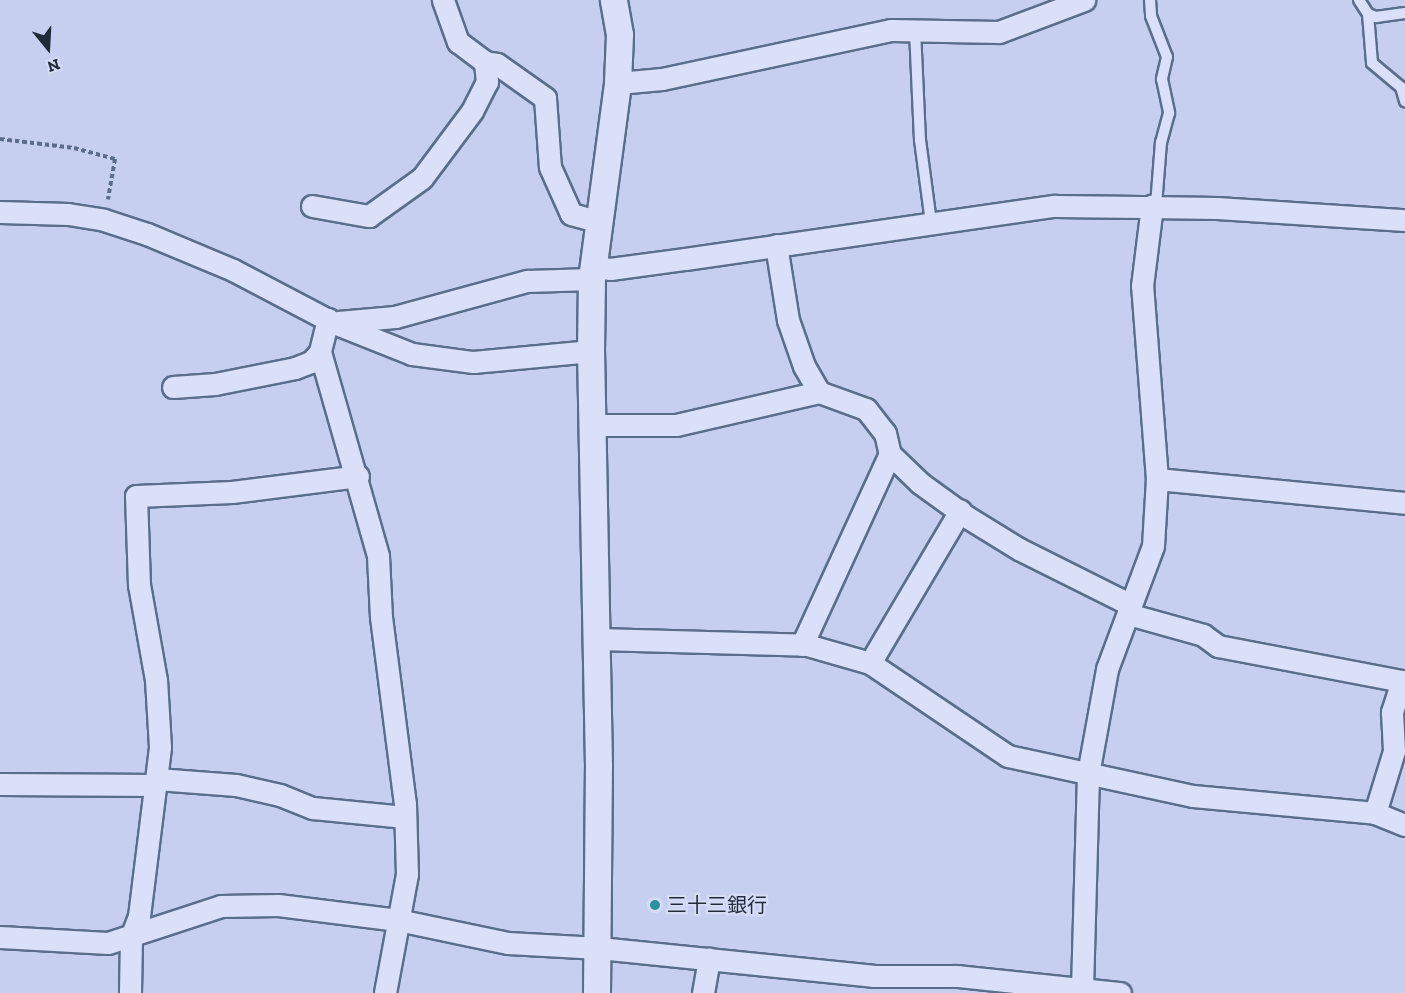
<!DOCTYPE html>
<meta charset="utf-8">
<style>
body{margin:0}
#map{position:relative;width:1405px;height:993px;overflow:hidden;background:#c6cfef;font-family:"Zilla Slab","Noto Sans JP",serif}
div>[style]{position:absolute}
.path>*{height:4px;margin-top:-2px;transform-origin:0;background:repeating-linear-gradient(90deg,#5b6d8a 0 4.5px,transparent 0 7.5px)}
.roads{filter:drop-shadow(2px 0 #5b6d8a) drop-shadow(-2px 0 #5b6d8a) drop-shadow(0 2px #5b6d8a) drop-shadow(0 -2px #5b6d8a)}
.service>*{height:10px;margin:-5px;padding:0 5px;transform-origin:5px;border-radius:5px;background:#dae0f9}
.minor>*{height:21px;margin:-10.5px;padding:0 10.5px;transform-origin:10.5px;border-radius:10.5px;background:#dae0f9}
.tertiary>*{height:26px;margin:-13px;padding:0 13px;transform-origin:13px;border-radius:13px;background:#dae0f9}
.dots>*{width:16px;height:16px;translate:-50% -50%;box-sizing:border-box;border:3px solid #d6dcf6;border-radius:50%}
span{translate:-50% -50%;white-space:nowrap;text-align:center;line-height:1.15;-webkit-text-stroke:4.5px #d6dcf6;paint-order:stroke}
.poi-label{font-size:20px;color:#1f2b3b}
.left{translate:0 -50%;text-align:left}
.north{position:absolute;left:18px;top:18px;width:60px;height:60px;-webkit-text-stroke:4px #d6dcf6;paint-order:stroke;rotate:162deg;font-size:16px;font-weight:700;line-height:24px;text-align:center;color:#1f2b3b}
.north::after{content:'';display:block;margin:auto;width:21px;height:27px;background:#1f2b3b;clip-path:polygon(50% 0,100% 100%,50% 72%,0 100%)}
</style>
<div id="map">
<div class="path">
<div style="left:0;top:139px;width:75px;rotate:6.9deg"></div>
<div style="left:74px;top:148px;width:42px;rotate:15deg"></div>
<div style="left:115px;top:159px;width:41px;rotate:99.9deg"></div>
</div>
<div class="roads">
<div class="service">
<div style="left:1150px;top:0;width:16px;rotate:86deg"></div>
<div style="left:1151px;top:16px;width:44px;rotate:68.7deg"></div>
<div style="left:1167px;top:57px;width:23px;rotate:103deg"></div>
<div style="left:1162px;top:79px;width:35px;rotate:78deg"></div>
<div style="left:1169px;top:113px;width:30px;rotate:105deg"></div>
<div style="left:1161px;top:142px;width:64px;rotate:94.5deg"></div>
<div style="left:1359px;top:0;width:17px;rotate:57deg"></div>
<div style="left:1368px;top:14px;width:9px;rotate:21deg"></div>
<div style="left:1376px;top:17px;width:29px;rotate:-8deg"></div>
<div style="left:1368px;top:14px;width:49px;rotate:85.3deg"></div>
<div style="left:1372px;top:63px;width:38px;rotate:40deg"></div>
<div style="left:1401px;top:87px;width:15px;rotate:74deg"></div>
<div style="left:915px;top:30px;width:110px;rotate:87.4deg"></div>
<div style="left:920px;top:140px;width:83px;rotate:82.4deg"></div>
</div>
<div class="minor">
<div style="left:485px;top:62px;width:12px;rotate:9deg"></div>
<div style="left:497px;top:64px;width:59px;rotate:35.3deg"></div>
<div style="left:545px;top:98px;width:69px;rotate:85.9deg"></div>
<div style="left:550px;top:167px;width:51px;rotate:65.9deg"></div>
<div style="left:571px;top:214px;width:31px;rotate:15deg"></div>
<div style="left:618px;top:83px;width:44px;rotate:-5.2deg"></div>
<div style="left:662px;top:79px;width:234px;rotate:-12.1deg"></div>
<div style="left:891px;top:30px;width:108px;rotate:1.1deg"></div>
<div style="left:999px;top:32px;width:91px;rotate:-20.6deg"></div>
<div style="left:312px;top:206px;width:58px;rotate:10deg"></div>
<div style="left:369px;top:216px;width:65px;rotate:-35.6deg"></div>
<div style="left:422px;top:178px;width:84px;rotate:-53.3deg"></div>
<div style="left:472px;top:111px;width:33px;rotate:-63deg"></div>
<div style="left:487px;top:82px;width:20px;rotate:-96deg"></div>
<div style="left:485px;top:62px;width:34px;rotate:-143deg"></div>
<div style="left:458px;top:42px;width:45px;rotate:-109.7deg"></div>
<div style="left:0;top:212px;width:68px;rotate:1.7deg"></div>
<div style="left:68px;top:214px;width:36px;rotate:9deg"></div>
<div style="left:104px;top:220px;width:45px;rotate:18deg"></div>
<div style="left:147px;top:234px;width:93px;rotate:22.7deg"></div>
<div style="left:233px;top:270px;width:114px;rotate:27.7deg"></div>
<div style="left:334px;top:323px;width:84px;rotate:21.7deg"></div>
<div style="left:412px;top:354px;width:62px;rotate:7.5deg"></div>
<div style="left:473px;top:362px;width:119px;rotate:-5.3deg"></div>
<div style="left:776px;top:245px;width:76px;rotate:80.9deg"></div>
<div style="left:788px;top:320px;width:49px;rotate:70.8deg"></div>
<div style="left:804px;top:366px;width:30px;rotate:60deg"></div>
<div style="left:819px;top:392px;width:50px;rotate:19.9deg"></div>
<div style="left:866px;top:409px;width:31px;rotate:52deg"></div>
<div style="left:885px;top:433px;width:22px;rotate:77deg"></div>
<div style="left:890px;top:454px;width:42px;rotate:44deg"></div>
<div style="left:920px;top:483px;width:58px;rotate:35.9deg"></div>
<div style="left:967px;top:517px;width:61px;rotate:31.6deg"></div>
<div style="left:1019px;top:549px;width:125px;rotate:26.6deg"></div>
<div style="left:594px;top:267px;width:16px;rotate:7deg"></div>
<div style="left:610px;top:269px;width:76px;rotate:-7.6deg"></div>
<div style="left:685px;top:259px;width:374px;rotate:-8.2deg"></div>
<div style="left:1055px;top:206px;width:162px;rotate:0.7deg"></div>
<div style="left:1217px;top:208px;width:188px;rotate:3.7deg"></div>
<div style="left:328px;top:319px;width:34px;rotate:104deg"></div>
<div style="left:320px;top:352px;width:212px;rotate:74.1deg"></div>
<div style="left:378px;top:556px;width:61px;rotate:87.2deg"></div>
<div style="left:381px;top:617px;width:189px;rotate:82.7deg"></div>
<div style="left:405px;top:804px;width:70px;rotate:88.4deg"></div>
<div style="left:407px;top:874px;width:121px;rotate:100.5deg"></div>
<div style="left:338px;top:322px;width:57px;rotate:-5deg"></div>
<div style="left:395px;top:317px;width:137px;rotate:-15.3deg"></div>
<div style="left:527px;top:281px;width:65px;rotate:-1.8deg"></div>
<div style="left:173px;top:387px;width:42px;rotate:-4.1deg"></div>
<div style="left:215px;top:384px;width:82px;rotate:-11.3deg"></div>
<div style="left:295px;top:368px;width:17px;rotate:-21deg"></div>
<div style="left:311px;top:362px;width:13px;rotate:-48deg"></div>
<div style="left:593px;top:425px;width:83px"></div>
<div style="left:676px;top:425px;width:147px;rotate:-13deg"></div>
<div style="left:1157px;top:479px;width:249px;rotate:5.5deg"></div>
<div style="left:1128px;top:614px;width:78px;rotate:15.6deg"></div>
<div style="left:1203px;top:635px;width:19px;rotate:36deg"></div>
<div style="left:1218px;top:646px;width:187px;rotate:10.8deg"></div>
<div style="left:1402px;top:681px;width:33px;rotate:108deg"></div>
<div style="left:1392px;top:712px;width:39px;rotate:87deg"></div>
<div style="left:1394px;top:751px;width:65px;rotate:107deg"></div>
<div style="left:598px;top:639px;width:209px;rotate:1.6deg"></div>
<div style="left:807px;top:645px;width:66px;rotate:15.9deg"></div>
<div style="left:870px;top:663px;width:166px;rotate:34deg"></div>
<div style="left:1008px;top:756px;width:189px;rotate:12.2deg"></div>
<div style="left:1193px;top:796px;width:183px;rotate:5.3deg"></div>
<div style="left:1375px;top:813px;width:32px;rotate:22deg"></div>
<div style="left:802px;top:645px;width:210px;rotate:-65.3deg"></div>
<div style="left:870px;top:663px;width:177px;rotate:-59.4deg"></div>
<div style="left:157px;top:779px;width:79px;rotate:4.3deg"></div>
<div style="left:236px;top:785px;width:45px;rotate:12.8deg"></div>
<div style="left:280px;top:795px;width:35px;rotate:22deg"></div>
<div style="left:313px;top:808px;width:92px;rotate:5.6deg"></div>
<div style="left:0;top:784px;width:156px;rotate:0.4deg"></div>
<div style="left:0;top:937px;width:108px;rotate:3.2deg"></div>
<div style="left:108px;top:943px;width:119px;rotate:-18.1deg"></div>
<div style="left:221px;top:906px;width:57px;rotate:-1deg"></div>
<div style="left:278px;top:905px;width:121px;rotate:7.1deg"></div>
<div style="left:398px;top:920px;width:112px;rotate:11.8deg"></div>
<div style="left:508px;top:943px;width:91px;rotate:3.1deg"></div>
<div style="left:599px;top:948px;width:275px;rotate:5.8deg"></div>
<div style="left:873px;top:976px;width:84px"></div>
<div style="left:957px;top:976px;width:164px;rotate:6deg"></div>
<div style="left:1082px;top:989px;width:215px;rotate:-88.4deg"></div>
<div style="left:1088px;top:774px;width:107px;rotate:-79.7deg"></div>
<div style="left:1107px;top:669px;width:131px;rotate:-69.5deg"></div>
<div style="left:1153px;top:546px;width:67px;rotate:-86.6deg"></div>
<div style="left:1157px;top:479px;width:194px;rotate:-94.4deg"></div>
<div style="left:1142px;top:286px;width:81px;rotate:-82.9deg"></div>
<div style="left:130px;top:993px;width:56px;rotate:-89deg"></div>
<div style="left:131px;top:937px;width:22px;rotate:-69deg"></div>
<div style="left:139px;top:916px;width:170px;rotate:-82.9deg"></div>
<div style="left:160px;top:747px;width:67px;rotate:-93.4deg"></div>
<div style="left:156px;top:680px;width:97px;rotate:-100.1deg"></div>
<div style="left:139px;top:585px;width:89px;rotate:-91.9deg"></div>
<div style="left:136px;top:496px;width:96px;rotate:-2.4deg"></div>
<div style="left:232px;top:492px;width:127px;rotate:-7.2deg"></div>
<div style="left:703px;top:993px;width:35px;rotate:-80deg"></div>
</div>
<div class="tertiary">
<div style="left:597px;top:993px;width:227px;rotate:-89.5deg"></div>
<div style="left:599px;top:766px;width:415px;rotate:-91.1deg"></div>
<div style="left:591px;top:351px;width:72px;rotate:-89.2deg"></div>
<div style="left:592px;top:279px;width:198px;rotate:-82.4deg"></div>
<div style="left:618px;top:83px;width:48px;rotate:-87.6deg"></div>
<div style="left:620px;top:35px;width:36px;rotate:-100deg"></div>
</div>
</div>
<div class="dots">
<div style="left:655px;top:905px;background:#2b919a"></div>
</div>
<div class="poi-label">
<span class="left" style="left:667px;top:905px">三十三銀行</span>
</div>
<div class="north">N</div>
</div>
